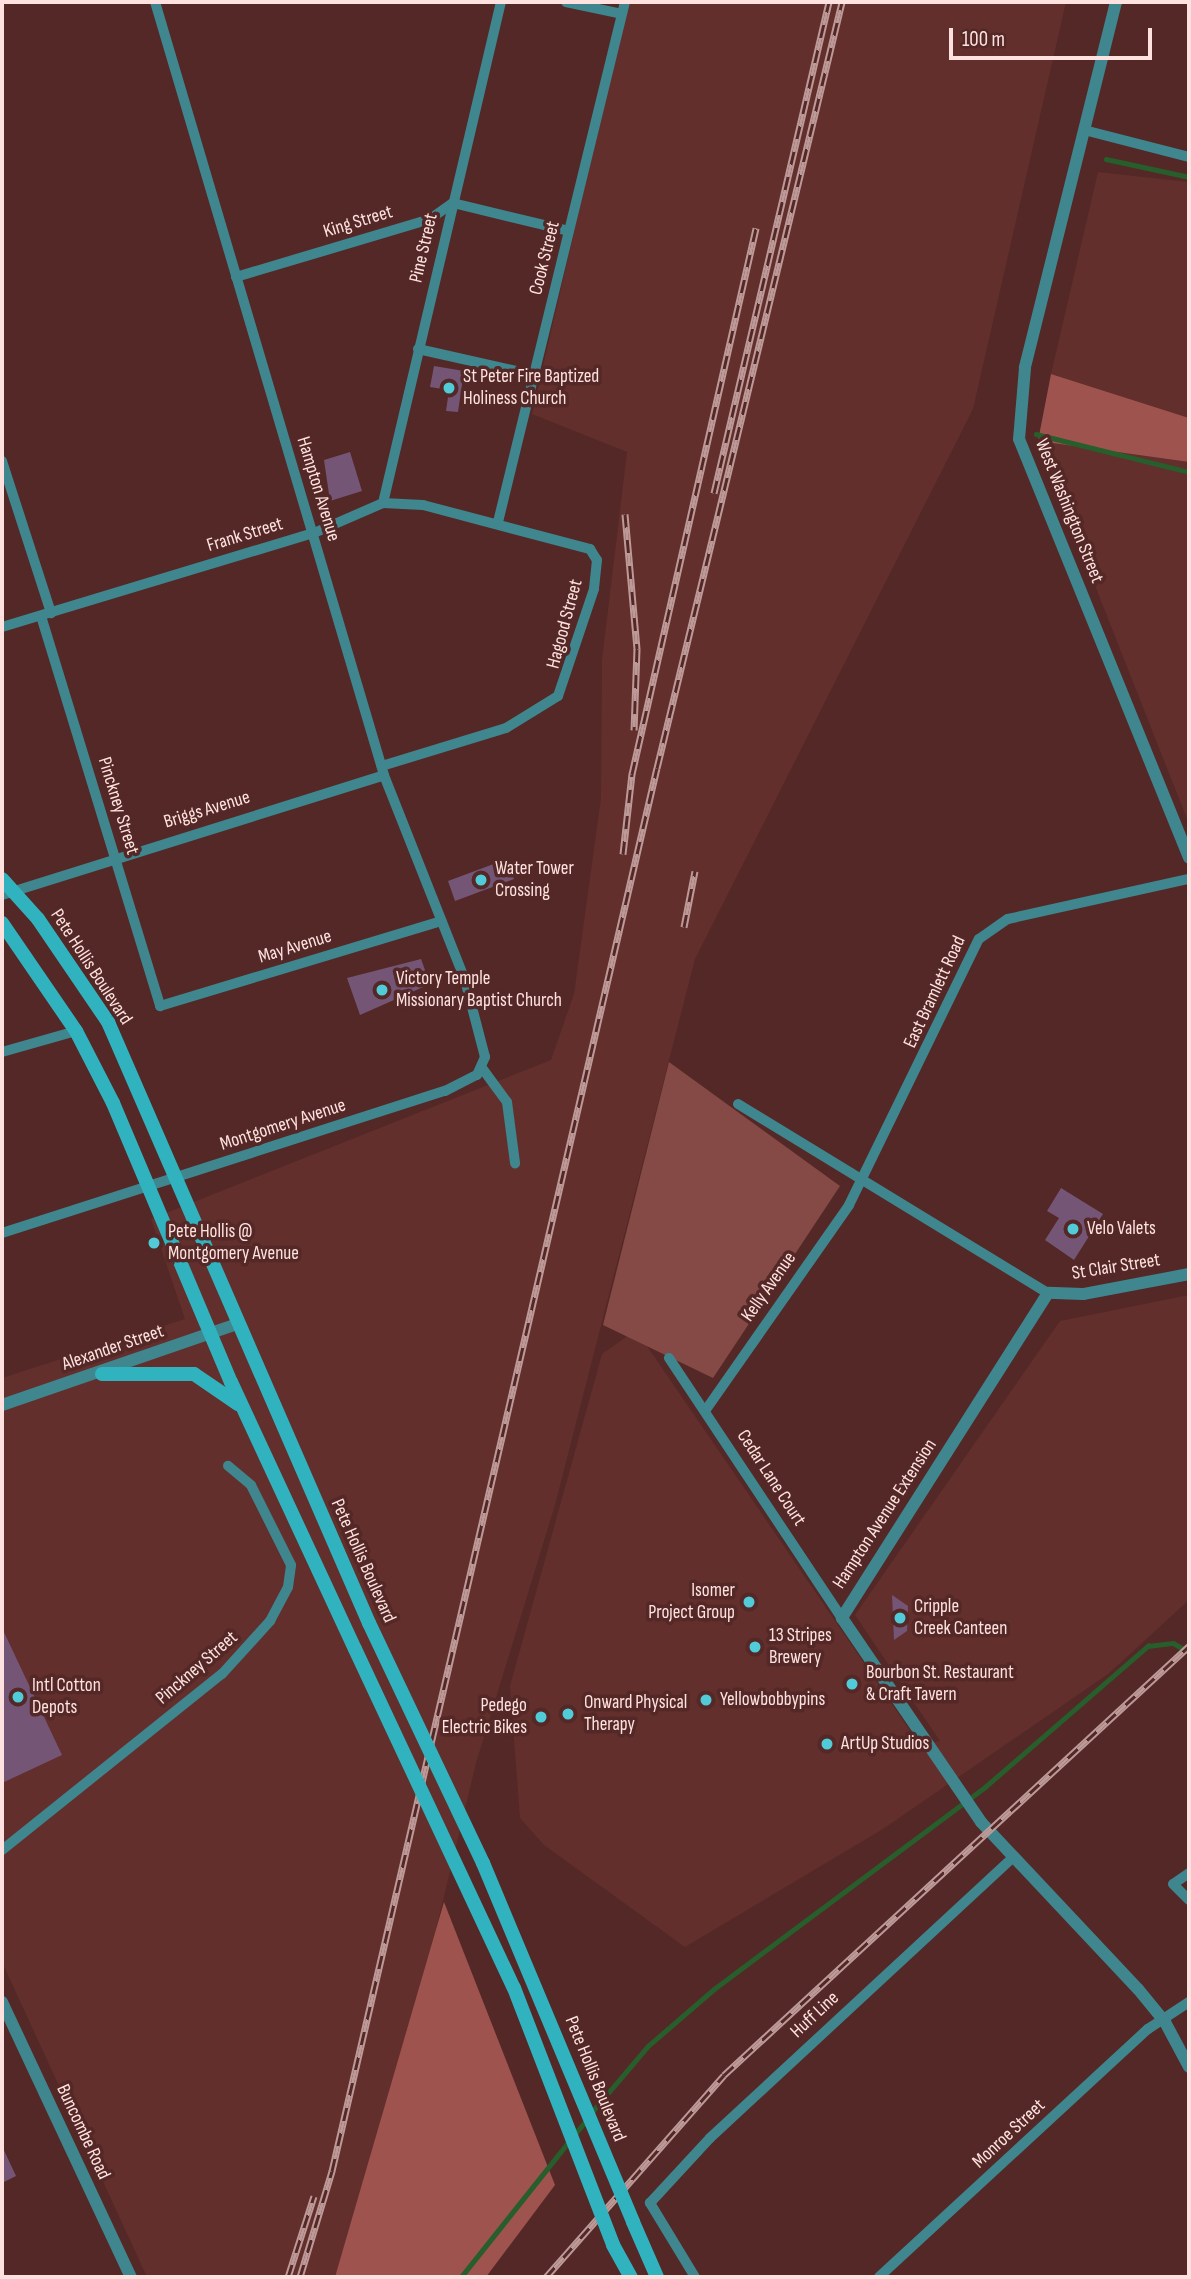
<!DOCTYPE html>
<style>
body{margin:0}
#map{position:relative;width:1191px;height:2279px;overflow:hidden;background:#532826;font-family:"Sofia Sans Condensed",sans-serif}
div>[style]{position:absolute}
.built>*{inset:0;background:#622f2c}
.green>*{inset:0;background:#854a46}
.forest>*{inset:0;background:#9e534e}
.stream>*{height:4.5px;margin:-2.25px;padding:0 2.25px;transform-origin:2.25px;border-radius:2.25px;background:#275e2b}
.building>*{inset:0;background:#745575}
.minor>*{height:10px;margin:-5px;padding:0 5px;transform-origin:5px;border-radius:5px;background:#3f868e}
.tertiary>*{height:12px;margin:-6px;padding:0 6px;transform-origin:6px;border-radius:6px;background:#3f868e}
.secondary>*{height:14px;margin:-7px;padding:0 7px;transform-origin:7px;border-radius:7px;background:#31b3bf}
.rail>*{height:7px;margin-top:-3.5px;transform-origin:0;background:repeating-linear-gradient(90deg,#532826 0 13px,#bd9a98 0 26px);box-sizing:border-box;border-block:2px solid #bd9a98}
.secondary-bridge>*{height:14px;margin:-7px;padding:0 7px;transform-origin:7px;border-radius:7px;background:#31b3bf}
.dots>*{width:19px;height:19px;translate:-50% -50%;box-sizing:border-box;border:4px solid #532826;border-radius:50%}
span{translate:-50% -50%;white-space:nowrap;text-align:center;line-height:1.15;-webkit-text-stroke:7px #532826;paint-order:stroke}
.street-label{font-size:19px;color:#ffe2df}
.poi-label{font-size:19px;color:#ffe2df}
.left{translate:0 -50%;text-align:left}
.right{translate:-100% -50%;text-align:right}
.frame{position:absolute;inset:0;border:4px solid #ffe2df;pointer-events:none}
.scale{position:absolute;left:949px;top:28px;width:203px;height:32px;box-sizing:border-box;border:4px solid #ffe2df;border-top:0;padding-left:9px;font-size:21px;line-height:24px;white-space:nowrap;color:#ffe2df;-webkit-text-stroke:5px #532826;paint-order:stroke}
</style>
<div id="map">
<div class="built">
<div style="clip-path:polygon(627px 2px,1066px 2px,973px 409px,695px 959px,555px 1505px,476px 1763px,423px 1984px,335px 2277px,147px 2277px,2px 1962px,2px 1378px,185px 1319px,151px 1219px,551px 1060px,574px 994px,601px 798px,602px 660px,627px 452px,532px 414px)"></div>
<div style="clip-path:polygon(1098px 172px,1189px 182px,1189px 418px,1051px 374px)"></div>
<div style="clip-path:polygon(1038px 441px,1189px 462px,1189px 824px)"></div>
<div style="clip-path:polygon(1189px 1295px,1189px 1600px,1108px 1674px,883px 1829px,685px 1947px,544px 1845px,520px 1818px,510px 1686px,602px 1354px,636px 1330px,920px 1745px,940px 1741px,855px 1615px,1060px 1321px)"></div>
</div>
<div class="green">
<div style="clip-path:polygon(669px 1062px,840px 1186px,713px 1378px,603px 1325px)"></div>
</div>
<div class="forest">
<div style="clip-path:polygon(1051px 374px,1189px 418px,1189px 462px,1038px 441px)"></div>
<div style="clip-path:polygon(444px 1902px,555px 2185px,486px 2277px,335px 2277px)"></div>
</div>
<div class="stream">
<div style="left:1106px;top:159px;width:85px;rotate:12.2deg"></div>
<div style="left:1036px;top:434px;width:158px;rotate:13.9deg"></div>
<div style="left:592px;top:2112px;width:87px;rotate:-49.7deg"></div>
<div style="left:648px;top:2046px;width:87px;rotate:-40.8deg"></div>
<div style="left:714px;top:1989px;width:338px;rotate:-36.7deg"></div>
<div style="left:985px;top:1787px;width:216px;rotate:-40.9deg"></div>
<div style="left:1148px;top:1646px;width:25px;rotate:-7deg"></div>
<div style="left:1173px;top:1643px;width:18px;rotate:29deg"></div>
<div style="left:575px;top:2134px;width:19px;rotate:-51deg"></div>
<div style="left:461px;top:2277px;width:174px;rotate:-51.5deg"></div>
</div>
<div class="building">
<div style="clip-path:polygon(434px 366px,464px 371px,458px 412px,446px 411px,449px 390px,430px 387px)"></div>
<div style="clip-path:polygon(350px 452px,362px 491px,330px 501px,324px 460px)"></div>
<div style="clip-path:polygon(507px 859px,514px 879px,455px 901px,448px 881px)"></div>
<div style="clip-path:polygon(421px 959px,430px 984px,360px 1015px,347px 978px)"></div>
<div style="clip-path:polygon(1061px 1188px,1103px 1214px,1074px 1260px,1045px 1240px,1059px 1218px,1047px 1211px)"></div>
<div style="clip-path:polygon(892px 1595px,908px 1606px,907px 1631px,894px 1640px)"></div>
<div style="clip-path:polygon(2px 1628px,62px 1755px,2px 1783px)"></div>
<div style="clip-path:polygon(2px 2146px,16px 2176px,2px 2183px)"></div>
</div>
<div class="minor">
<div style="left:566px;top:2px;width:57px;rotate:12.1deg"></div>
<div style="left:1084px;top:130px;width:108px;rotate:14.4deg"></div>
<div style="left:236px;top:277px;width:202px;rotate:-16.6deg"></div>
<div style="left:430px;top:219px;width:28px;rotate:-35deg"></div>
<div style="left:453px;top:203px;width:119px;rotate:13.6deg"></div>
<div style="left:418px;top:349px;width:119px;rotate:12.6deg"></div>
<div style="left:2px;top:461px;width:160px;rotate:72.1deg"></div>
<div style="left:383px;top:503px;width:515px;rotate:-76.75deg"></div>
<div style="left:498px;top:522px;width:535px;rotate:-76.28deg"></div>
<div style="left:41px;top:616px;width:408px;rotate:73deg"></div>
<div style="left:160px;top:1006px;width:294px;rotate:-16.8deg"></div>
<div style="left:2px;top:627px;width:326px;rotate:-16.8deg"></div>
<div style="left:314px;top:533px;width:75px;rotate:-23.5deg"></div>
<div style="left:383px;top:503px;width:40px;rotate:2.9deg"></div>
<div style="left:423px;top:505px;width:173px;rotate:14.8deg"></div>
<div style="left:590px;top:549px;width:13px;rotate:58deg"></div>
<div style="left:597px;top:560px;width:29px;rotate:96deg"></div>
<div style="left:594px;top:589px;width:113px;rotate:108.6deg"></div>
<div style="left:558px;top:696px;width:61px;rotate:148.4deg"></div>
<div style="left:506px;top:728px;width:130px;rotate:163deg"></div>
<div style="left:2px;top:895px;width:400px;rotate:-17.4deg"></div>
<div style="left:2px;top:1052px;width:77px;rotate:-15.8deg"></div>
<div style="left:482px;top:1068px;width:42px;rotate:53.7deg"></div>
<div style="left:507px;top:1102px;width:62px;rotate:82.5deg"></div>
<div style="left:738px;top:1104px;width:363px;rotate:31.4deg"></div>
<div style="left:2px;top:1233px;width:465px;rotate:-17.8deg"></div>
<div style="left:445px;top:1091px;width:36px;rotate:-27deg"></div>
<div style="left:477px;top:1075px;width:20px;rotate:-66deg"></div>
<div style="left:485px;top:1057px;width:80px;rotate:-104.6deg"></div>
<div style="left:465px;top:980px;width:220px;rotate:-111.6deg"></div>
<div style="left:384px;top:775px;width:806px;rotate:-106.5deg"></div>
<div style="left:669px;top:1358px;width:312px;rotate:56.4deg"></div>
<div style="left:705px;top:1411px;width:251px;rotate:-55deg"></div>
<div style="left:849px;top:1205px;width:296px;rotate:-64deg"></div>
<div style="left:979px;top:939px;width:35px;rotate:-35deg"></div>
<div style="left:1008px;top:919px;width:185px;rotate:-12.5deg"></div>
<div style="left:2px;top:1850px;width:282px;rotate:-38.7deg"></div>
<div style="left:222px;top:1674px;width:72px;rotate:-47.8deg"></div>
<div style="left:270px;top:1621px;width:38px;rotate:-62deg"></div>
<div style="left:288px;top:1587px;width:22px;rotate:-82deg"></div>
<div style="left:291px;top:1565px;width:89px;rotate:-116.6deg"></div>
<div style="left:251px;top:1485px;width:30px;rotate:-140deg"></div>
<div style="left:1189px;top:1873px;width:19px;rotate:145deg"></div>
<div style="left:1173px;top:1884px;width:23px;rotate:45deg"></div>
<div style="left:695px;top:2277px;width:87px;rotate:-121.3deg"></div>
<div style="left:650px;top:2203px;width:88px;rotate:-47.3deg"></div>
<div style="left:710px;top:2138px;width:410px;rotate:-42.8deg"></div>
<div style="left:879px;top:2277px;width:366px;rotate:-42.7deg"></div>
<div style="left:1148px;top:2029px;width:49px;rotate:-33.4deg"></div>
</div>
<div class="tertiary">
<div style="left:1116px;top:2px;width:377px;rotate:104deg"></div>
<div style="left:1025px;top:368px;width:71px;rotate:94.8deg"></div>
<div style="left:1019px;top:439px;width:452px;rotate:67.9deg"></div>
<div style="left:1189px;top:1274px;width:108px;rotate:169.3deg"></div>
<div style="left:1083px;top:1294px;width:35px;rotate:-178deg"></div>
<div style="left:1048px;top:1293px;width:385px;rotate:122.4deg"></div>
<div style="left:842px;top:1618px;width:247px;rotate:55.7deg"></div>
<div style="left:981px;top:1822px;width:229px;rotate:46.8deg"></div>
<div style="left:1138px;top:1989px;width:43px;rotate:50.7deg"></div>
<div style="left:1165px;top:2022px;width:51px;rotate:61.9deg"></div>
<div style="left:2px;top:1405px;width:249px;rotate:-19deg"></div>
<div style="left:2px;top:2002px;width:304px;rotate:64.9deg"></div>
</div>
<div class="secondary">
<div style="left:2px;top:879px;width:54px;rotate:48deg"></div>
<div style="left:38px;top:919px;width:125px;rotate:55.8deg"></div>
<div style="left:108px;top:1022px;width:655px;rotate:66.53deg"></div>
<div style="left:2px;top:923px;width:131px;rotate:55.6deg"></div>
<div style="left:76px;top:1031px;width:81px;rotate:62.8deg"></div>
<div style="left:113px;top:1103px;width:303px;rotate:67.1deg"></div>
<div style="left:231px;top:1382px;width:294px;rotate:65.1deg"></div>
<div style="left:102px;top:1374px;width:92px"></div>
<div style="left:194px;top:1374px;width:53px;rotate:34.3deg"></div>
<div style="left:633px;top:2222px;width:60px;rotate:66.4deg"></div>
<div style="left:613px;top:2245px;width:37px;rotate:61deg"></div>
</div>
<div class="rail">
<div style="left:714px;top:493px;width:504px;rotate:-76.82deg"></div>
<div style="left:625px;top:514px;width:136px;rotate:84.9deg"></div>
<div style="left:637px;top:649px;width:81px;rotate:92.1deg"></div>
<div style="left:623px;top:854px;width:81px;rotate:-83.6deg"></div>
<div style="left:632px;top:774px;width:560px;rotate:-77.2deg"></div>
<div style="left:684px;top:927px;width:57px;rotate:-78.9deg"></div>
<div style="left:288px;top:2277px;width:85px;rotate:-72.2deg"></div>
<div style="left:300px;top:2277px;width:111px;rotate:-73.2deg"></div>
<div style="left:332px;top:2171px;width:1440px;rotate:-76.96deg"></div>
<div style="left:657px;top:768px;width:788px;rotate:-76.42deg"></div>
<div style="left:546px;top:2277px;width:269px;rotate:-48.6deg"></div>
<div style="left:724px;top:2075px;width:633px;rotate:-42.69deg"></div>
</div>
<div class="secondary-bridge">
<div style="left:369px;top:1623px;width:266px;rotate:64.6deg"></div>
<div style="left:483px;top:1863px;width:389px;rotate:67.3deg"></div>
<div style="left:355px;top:1649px;width:374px;rotate:64.9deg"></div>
<div style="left:514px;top:1988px;width:275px;rotate:68.9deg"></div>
</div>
<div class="dots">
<div style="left:449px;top:388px;background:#52cbd8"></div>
<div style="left:481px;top:880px;background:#52cbd8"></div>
<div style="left:382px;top:990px;background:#52cbd8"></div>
<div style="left:1073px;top:1229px;background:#52cbd8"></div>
<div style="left:154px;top:1243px;background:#52cbd8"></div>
<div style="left:749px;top:1602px;background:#52cbd8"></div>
<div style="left:900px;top:1618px;background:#52cbd8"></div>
<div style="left:755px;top:1647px;background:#52cbd8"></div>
<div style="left:852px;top:1684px;background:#52cbd8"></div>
<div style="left:18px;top:1697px;background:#52cbd8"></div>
<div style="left:706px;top:1700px;background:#52cbd8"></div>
<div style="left:568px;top:1714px;background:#52cbd8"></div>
<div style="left:541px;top:1717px;background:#52cbd8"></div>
<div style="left:827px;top:1744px;background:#52cbd8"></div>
</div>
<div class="street-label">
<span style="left:358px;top:222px;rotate:-17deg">King Street</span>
<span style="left:424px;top:248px;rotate:-77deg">Pine Street</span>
<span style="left:545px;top:258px;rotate:-76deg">Cook Street</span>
<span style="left:318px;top:489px;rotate:73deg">Hampton Avenue</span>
<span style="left:1069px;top:511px;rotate:68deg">West Washington Street</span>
<span style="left:245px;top:535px;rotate:-17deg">Frank Street</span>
<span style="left:565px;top:624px;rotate:-75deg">Hagood Street</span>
<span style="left:118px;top:806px;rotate:73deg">Pinckney Street</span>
<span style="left:207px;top:810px;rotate:-17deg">Briggs Avenue</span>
<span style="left:295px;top:947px;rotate:-17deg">May Avenue</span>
<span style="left:91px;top:967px;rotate:57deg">Pete Hollis Boulevard</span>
<span style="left:935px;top:992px;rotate:-65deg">East Bramlett Road</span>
<span style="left:283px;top:1125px;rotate:-18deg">Montgomery Avenue</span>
<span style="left:1116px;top:1267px;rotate:-9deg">St Clair Street</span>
<span style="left:769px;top:1287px;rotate:-55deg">Kelly Avenue</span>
<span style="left:113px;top:1348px;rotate:-19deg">Alexander Street</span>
<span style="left:771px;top:1478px;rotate:57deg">Cedar Lane Court</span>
<span style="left:885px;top:1514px;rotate:-57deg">Hampton Avenue Extension</span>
<span style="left:363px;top:1561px;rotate:66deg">Pete Hollis Boulevard</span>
<span style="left:197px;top:1668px;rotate:-41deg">Pinckney Street</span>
<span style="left:815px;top:2015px;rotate:-43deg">Huff Line</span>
<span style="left:595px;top:2079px;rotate:68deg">Pete Hollis Boulevard</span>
<span style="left:83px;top:2132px;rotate:65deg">Buncombe Road</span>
<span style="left:1009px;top:2134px;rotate:-43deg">Monroe Street</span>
</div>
<div class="poi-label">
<span class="left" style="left:463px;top:388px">St Peter Fire Baptized<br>Holiness Church</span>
<span class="left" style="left:495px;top:880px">Water Tower<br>Crossing</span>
<span class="left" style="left:396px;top:990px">Victory Temple<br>Missionary Baptist Church</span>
<span class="left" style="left:1087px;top:1229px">Velo Valets</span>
<span class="left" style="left:168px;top:1243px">Pete Hollis @<br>Montgomery Avenue</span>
<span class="right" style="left:735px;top:1602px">Isomer<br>Project Group</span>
<span class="left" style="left:914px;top:1618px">Cripple<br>Creek Canteen</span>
<span class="left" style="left:769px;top:1647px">13 Stripes<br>Brewery</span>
<span class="left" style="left:866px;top:1684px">Bourbon St. Restaurant<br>&amp; Craft Tavern</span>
<span class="left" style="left:32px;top:1697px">Intl Cotton<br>Depots</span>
<span class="left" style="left:720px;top:1700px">Yellowbobbypins</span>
<span class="left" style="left:584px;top:1714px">Onward Physical<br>Therapy</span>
<span class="right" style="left:527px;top:1717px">Pedego<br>Electric Bikes</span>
<span class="left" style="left:841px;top:1744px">ArtUp Studios</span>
</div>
<div class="frame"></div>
<div class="scale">100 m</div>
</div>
